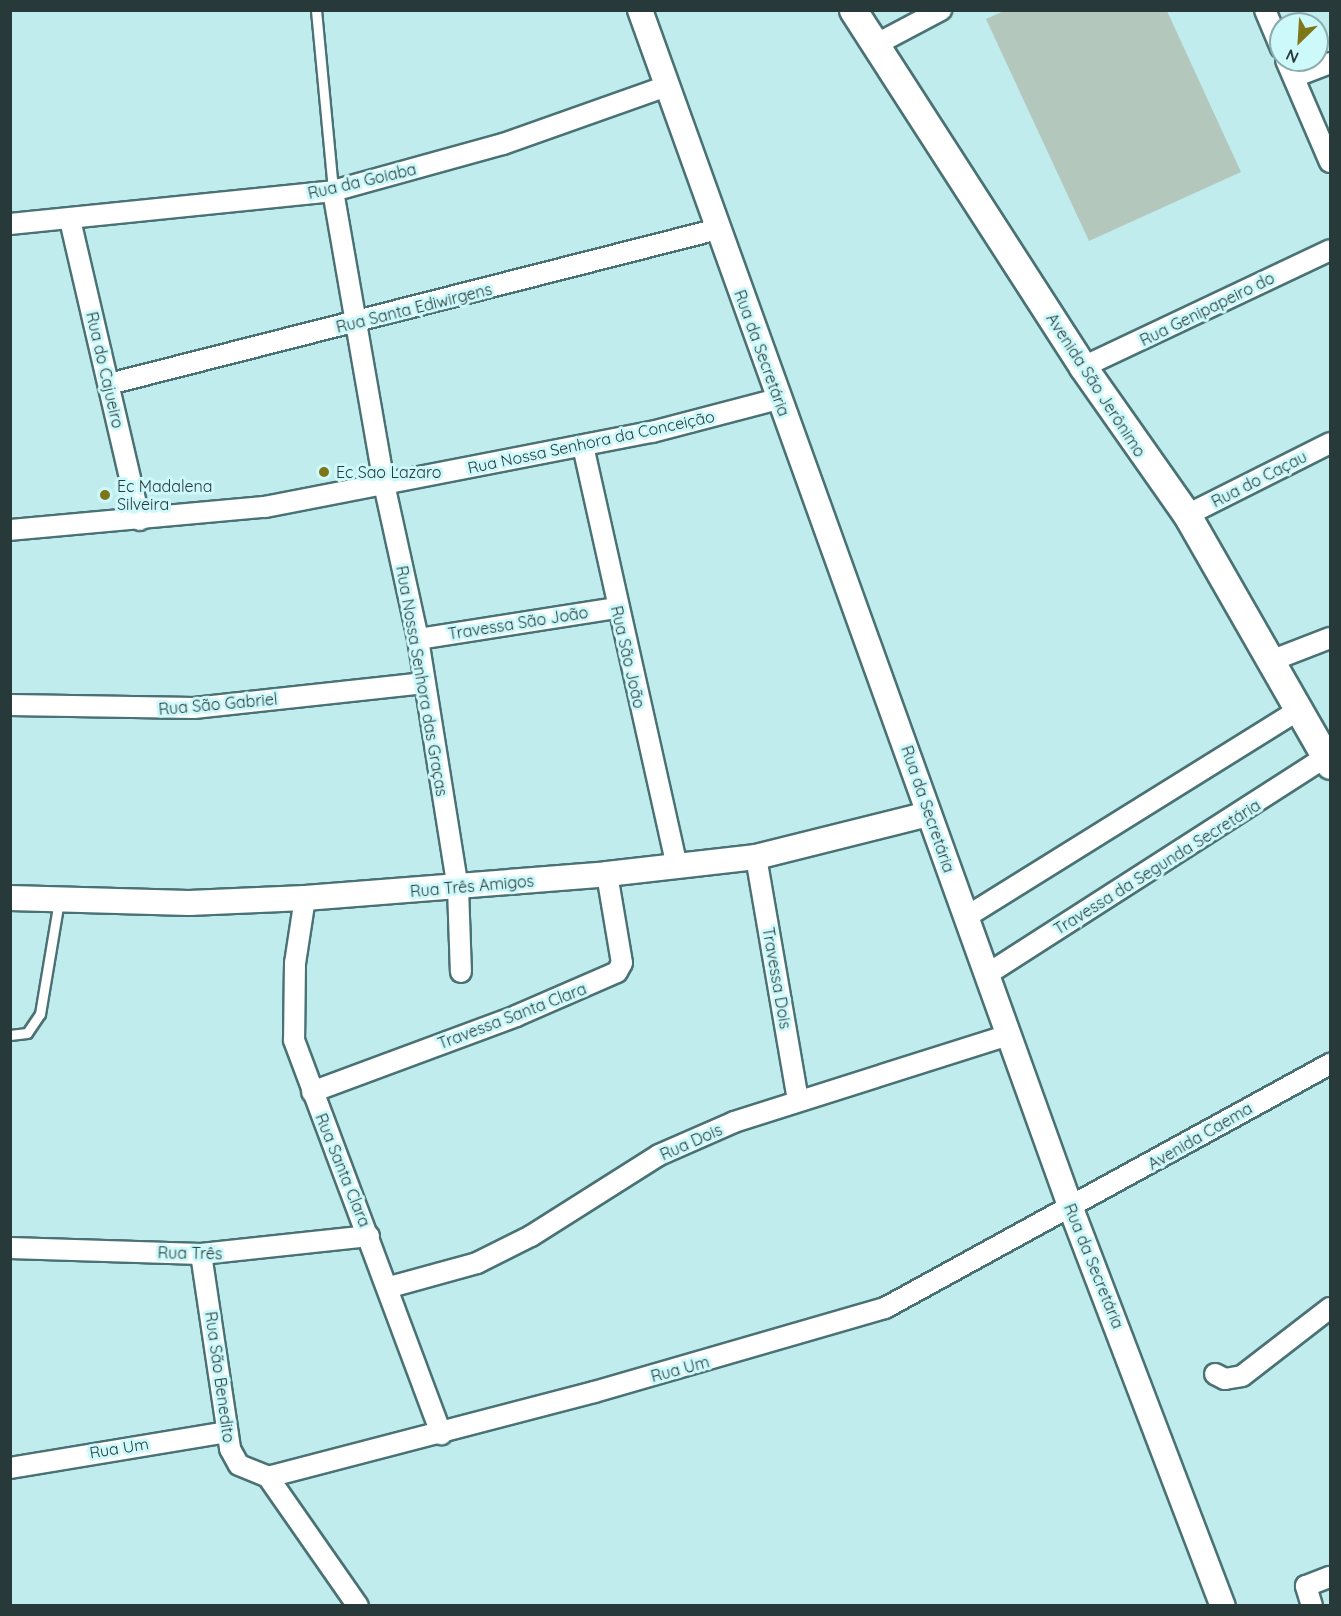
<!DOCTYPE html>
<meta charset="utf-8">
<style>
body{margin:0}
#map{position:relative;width:1341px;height:1616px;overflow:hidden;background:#c1ecee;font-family:Quicksand,sans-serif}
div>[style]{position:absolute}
.green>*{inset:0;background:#b3c7bc}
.roads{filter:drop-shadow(2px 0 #4a7274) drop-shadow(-2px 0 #4a7274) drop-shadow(0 2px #4a7274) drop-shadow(0 -2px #4a7274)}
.service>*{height:9px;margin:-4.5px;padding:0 4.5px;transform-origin:4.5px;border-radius:4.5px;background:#fff}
.minor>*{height:20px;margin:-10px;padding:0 10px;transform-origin:10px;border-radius:10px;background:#fff}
.tertiary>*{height:24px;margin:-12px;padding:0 12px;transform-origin:12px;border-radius:12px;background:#fff}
.secondary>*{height:27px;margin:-13.5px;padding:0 13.5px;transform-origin:13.5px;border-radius:13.5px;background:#fff}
.dots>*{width:16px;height:16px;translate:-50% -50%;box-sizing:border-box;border:3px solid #cef9fb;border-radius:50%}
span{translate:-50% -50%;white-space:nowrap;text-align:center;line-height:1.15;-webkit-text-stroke:6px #cef9fb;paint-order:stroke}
.street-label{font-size:16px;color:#28393a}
.poi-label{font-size:16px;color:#28393a}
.left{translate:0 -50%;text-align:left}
.frame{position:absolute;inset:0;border:12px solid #28393a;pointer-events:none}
.north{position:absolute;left:1269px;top:12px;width:60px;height:60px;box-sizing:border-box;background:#cef9fb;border:2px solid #8cacae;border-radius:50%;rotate:205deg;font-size:16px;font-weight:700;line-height:24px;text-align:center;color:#28393a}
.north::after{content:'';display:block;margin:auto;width:21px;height:27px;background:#7f7519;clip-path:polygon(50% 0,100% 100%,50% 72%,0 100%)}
</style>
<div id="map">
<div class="green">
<div style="clip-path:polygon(1006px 10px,1167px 11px,1241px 172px,1089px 241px,986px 19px)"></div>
</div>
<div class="roads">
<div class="service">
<div style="left:316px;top:10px;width:182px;rotate:84.6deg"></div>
<div style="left:10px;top:1035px;width:17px;rotate:-7deg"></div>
<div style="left:27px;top:1033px;width:23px;rotate:-56deg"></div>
<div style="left:40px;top:1014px;width:116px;rotate:-80.5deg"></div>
</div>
<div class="minor">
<div style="left:1265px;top:10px;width:41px;rotate:67.2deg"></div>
<div style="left:875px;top:45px;width:75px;rotate:-27.9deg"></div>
<div style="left:1286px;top:60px;width:111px;rotate:66.7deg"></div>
<div style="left:1294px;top:77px;width:39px;rotate:-21deg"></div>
<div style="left:333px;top:191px;width:297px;rotate:80.1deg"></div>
<div style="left:384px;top:484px;width:159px;rotate:77.6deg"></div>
<div style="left:418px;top:639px;width:252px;rotate:80.9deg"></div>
<div style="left:458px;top:888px;width:84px;rotate:88deg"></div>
<div style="left:70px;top:220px;width:308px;rotate:76.9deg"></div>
<div style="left:10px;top:224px;width:325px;rotate:-5.8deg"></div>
<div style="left:333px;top:191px;width:176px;rotate:-15.5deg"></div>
<div style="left:503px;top:144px;width:174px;rotate:-19.5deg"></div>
<div style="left:1083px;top:367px;width:273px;rotate:-25.3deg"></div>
<div style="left:109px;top:384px;width:628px;rotate:-14.28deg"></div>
<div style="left:583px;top:446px;width:431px;rotate:77.4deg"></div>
<div style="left:1187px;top:515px;width:160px;rotate:-26.7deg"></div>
<div style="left:10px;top:530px;width:256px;rotate:-5.2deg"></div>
<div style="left:265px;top:507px;width:394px;rotate:-11deg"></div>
<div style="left:652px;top:432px;width:130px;rotate:-14.7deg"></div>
<div style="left:418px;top:639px;width:201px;rotate:-8.9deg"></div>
<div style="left:1273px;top:660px;width:61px;rotate:-21.1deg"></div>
<div style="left:10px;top:705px;width:184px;rotate:0.9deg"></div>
<div style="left:194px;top:708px;width:232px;rotate:-6.2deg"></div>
<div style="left:756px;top:857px;width:246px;rotate:80.2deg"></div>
<div style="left:305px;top:898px;width:66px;rotate:98.7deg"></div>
<div style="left:295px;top:963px;width:77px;rotate:90.7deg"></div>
<div style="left:294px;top:1040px;width:421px;rotate:69.5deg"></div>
<div style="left:966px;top:917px;width:391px;rotate:-31.9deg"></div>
<div style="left:986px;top:975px;width:404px;rotate:-32.7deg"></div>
<div style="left:312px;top:1092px;width:218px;rotate:-20.4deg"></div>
<div style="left:516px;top:1016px;width:110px;rotate:-23.5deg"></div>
<div style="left:617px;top:972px;width:10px;rotate:-61deg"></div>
<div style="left:622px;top:963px;width:90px;rotate:-99.6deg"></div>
<div style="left:10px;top:1248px;width:191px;rotate:1.8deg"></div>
<div style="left:201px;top:1254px;width:169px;rotate:-6.1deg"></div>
<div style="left:201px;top:1254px;width:197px;rotate:81.5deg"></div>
<div style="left:230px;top:1449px;width:18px;rotate:61deg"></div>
<div style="left:239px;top:1465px;width:31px;rotate:22deg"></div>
<div style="left:268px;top:1477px;width:337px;rotate:-14.6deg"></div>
<div style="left:594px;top:1392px;width:303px;rotate:-16.1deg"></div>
<div style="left:885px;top:1308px;width:508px;rotate:-28.74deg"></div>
<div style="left:390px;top:1287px;width:90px;rotate:-15.4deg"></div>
<div style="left:477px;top:1263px;width:60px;rotate:-26.6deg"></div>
<div style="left:531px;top:1236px;width:151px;rotate:-32.3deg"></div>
<div style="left:659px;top:1155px;width:82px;rotate:-23.7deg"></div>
<div style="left:734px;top:1122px;width:288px;rotate:-17.6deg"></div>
<div style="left:1215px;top:1374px;width:11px;rotate:27deg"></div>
<div style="left:1225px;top:1379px;width:17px;rotate:-10deg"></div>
<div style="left:1242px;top:1376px;width:111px;rotate:-37.7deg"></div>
<div style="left:10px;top:1468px;width:220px;rotate:-9.4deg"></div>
<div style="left:268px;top:1477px;width:157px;rotate:55.1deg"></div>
<div style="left:1312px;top:1606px;width:21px;rotate:-107deg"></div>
<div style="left:1306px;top:1586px;width:26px;rotate:-21deg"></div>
</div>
<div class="tertiary">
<div style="left:640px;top:10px;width:1271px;rotate:70.22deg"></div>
<div style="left:1070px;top:1206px;width:428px;rotate:69.1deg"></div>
<div style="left:10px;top:898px;width:179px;rotate:1.6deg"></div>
<div style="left:189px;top:903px;width:116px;rotate:-2.5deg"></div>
<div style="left:305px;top:898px;width:303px;rotate:-4.5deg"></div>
<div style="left:607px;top:874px;width:150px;rotate:-6.5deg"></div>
<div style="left:756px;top:857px;width:177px;rotate:-14deg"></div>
</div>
<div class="secondary">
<div style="left:853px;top:10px;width:425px;rotate:57.2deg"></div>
<div style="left:1083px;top:367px;width:181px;rotate:54.9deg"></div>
<div style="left:1187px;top:515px;width:288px;rotate:60.2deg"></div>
</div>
</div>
<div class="dots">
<div style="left:324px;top:472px;background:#7f7519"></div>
<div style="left:105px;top:495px;background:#7f7519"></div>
</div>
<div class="street-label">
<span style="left:362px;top:181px;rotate:-13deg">Rua da Goiaba</span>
<span style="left:414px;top:308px;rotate:-14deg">Rua Santa Ediwirgens</span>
<span style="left:1207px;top:309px;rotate:-26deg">Rua Genipapeiro do</span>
<span style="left:762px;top:353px;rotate:70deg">Rua da Secretária</span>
<span style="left:105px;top:370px;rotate:77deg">Rua do Cajueiro</span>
<span style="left:1096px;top:385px;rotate:57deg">Avenida São Jerônimo</span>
<span style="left:591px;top:442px;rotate:-12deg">Rua Nossa Senhora da Conceição</span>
<span style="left:1259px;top:479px;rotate:-27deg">Rua do Caçau</span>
<span style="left:518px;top:623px;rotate:-9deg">Travessa São João</span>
<span style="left:628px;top:657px;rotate:77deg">Rua São João</span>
<span style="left:422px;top:681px;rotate:80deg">Rua Nossa Senhora das Graças</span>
<span style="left:218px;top:704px;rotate:-5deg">Rua São Gabriel</span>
<span style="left:928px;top:809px;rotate:71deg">Rua da Secretária</span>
<span style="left:1157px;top:867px;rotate:-32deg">Travessa da Segunda Secretária</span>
<span style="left:472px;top:886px;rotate:-5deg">Rua Três Amigos</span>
<span style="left:777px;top:978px;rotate:80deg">Travessa Dois</span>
<span style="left:512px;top:1016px;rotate:-21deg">Travessa Santa Clara</span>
<span style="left:1200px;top:1136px;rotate:-30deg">Avenida Caema</span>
<span style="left:691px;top:1142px;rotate:-24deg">Rua Dois</span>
<span style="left:343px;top:1170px;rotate:68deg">Rua Santa Clara</span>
<span style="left:190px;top:1253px;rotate:1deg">Rua Três</span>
<span style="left:1094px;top:1266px;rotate:68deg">Rua da Secretária</span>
<span style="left:680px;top:1369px;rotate:-15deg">Rua Um</span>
<span style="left:220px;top:1377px;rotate:82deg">Rua São Benedito</span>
<span style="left:119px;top:1448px;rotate:-9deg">Rua Um</span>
</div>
<div class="poi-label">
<span class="left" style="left:336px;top:472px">Ec Sao Lazaro</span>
<span class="left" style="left:117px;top:495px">Ec Madalena<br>Silveira</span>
</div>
<div class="frame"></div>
<div class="north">N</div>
</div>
